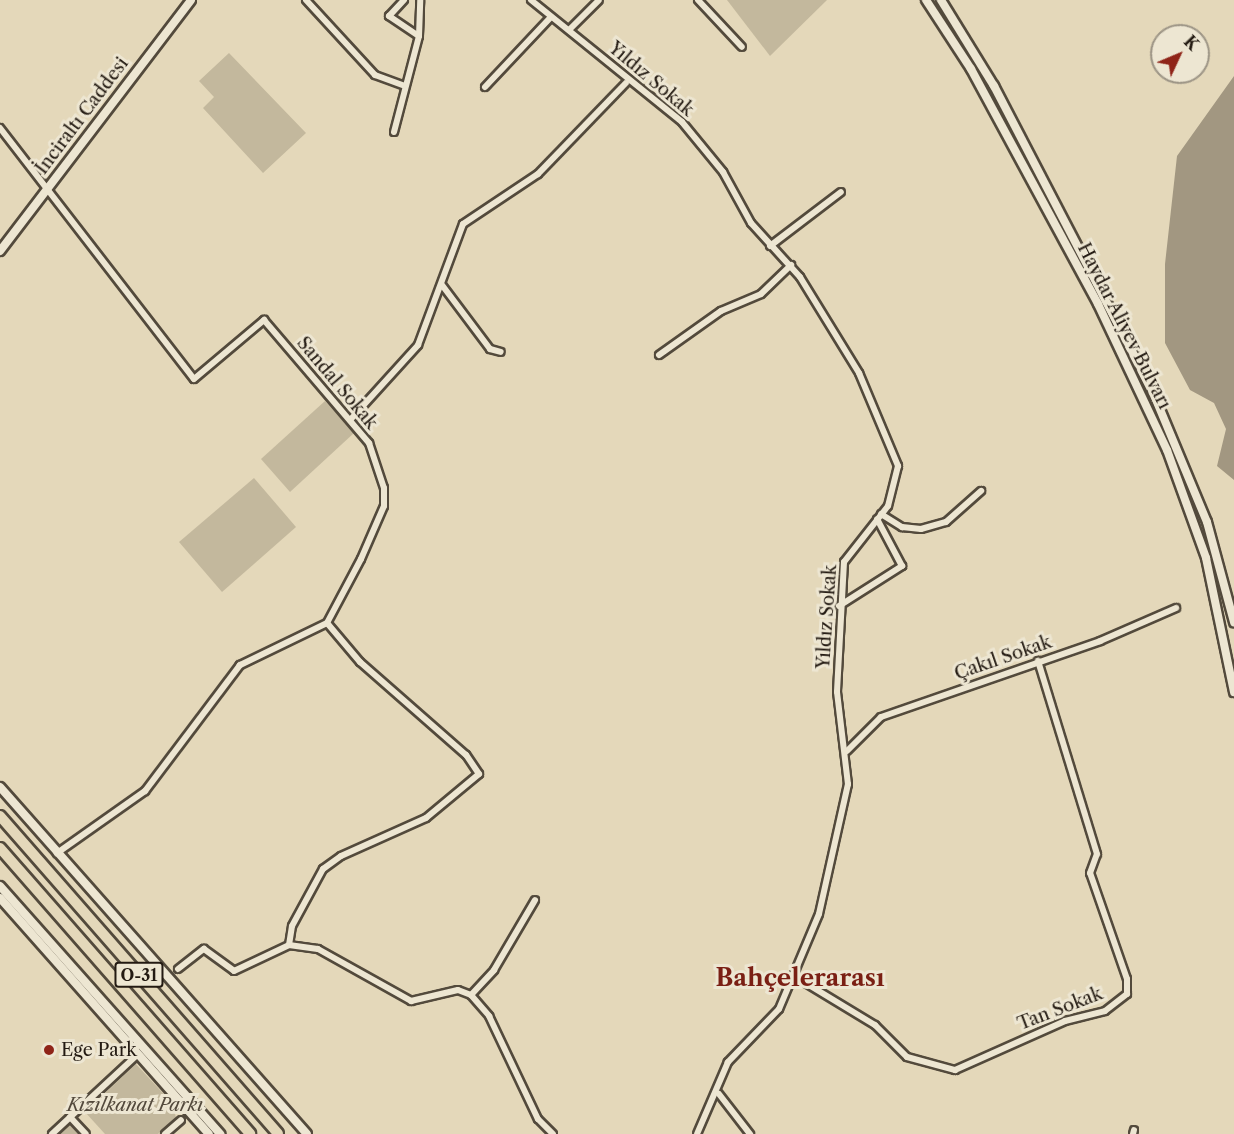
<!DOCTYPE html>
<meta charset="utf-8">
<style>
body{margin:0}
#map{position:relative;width:1234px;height:1134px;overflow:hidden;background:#e4d8ba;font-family:"Libre Caslon Text",serif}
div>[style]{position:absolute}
.green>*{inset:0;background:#c3b89d}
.water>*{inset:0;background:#a29781}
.roads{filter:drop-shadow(2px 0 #534a3c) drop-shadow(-2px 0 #534a3c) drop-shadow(0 2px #534a3c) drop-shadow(0 -2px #534a3c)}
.street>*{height:6px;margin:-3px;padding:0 3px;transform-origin:3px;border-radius:3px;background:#ede6d2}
.secondary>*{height:8px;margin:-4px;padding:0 4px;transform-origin:4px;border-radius:4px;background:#ede6d2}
.highway>*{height:10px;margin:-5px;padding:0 5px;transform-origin:5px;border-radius:5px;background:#e4d8ba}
.dots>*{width:16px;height:16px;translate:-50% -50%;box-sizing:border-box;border:3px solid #ede6d2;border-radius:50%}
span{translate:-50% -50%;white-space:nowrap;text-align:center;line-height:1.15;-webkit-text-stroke:6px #ede6d2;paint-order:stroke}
.shield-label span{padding:2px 4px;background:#ede6d2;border:2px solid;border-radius:4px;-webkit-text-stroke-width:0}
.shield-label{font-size:16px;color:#231a12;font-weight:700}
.street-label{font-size:18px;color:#231a12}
.poi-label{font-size:18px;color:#231a12}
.left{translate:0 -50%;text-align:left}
.park-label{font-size:18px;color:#53493c;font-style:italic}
.district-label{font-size:24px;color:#7a1f14;font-weight:700}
.north{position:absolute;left:1150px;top:24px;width:60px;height:60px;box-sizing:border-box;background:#ede6d2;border:2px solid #9c9485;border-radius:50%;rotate:46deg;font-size:16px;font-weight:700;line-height:24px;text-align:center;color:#231a12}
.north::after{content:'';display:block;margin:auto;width:21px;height:27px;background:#8f2418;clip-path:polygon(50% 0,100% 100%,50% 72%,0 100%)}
</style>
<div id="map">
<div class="green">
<div style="clip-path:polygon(727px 0,827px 0,770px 56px)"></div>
<div style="clip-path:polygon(229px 53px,306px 133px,263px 173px,203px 108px,214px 97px,199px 81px)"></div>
<div style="clip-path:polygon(325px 401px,354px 433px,290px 492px,261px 459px)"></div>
<div style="clip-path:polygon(254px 478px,296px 527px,222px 592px,179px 542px)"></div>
<div style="clip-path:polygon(136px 1064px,173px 1104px,176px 1118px,158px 1134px,105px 1134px,85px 1112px)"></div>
<div style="clip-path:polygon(71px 1121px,83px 1134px,59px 1134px)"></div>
</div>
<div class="water">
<div style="clip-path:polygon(1234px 76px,1234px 480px,1217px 466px,1226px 429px,1214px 403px,1190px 390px,1165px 343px,1165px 264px,1177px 156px)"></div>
</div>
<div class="roads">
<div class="street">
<div style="left:306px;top:0;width:102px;rotate:47.4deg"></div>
<div style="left:375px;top:75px;width:32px;rotate:20deg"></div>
<div style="left:404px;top:0;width:22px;rotate:133deg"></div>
<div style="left:389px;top:16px;width:36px;rotate:34deg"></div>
<div style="left:531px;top:0;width:194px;rotate:38.9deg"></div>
<div style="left:682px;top:122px;width:65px;rotate:50.6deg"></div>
<div style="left:723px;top:172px;width:58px;rotate:61.2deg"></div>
<div style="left:751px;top:223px;width:73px;rotate:47.8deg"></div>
<div style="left:800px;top:277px;width:113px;rotate:58.4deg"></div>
<div style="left:859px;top:373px;width:101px;rotate:67.2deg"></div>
<div style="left:898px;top:466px;width:41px;rotate:104deg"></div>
<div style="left:888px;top:506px;width:71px;rotate:128.2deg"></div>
<div style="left:844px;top:562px;width:130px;rotate:93.1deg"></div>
<div style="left:837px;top:692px;width:93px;rotate:83.2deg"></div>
<div style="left:848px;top:784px;width:133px;rotate:102.6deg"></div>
<div style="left:819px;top:914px;width:103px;rotate:112.8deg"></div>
<div style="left:779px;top:1009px;width:74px;rotate:133.9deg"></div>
<div style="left:728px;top:1062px;width:78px;rotate:113.3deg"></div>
<div style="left:698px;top:0;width:64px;rotate:46.9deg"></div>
<div style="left:569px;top:30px;width:42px;rotate:-45deg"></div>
<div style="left:485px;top:87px;width:96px;rotate:-46.7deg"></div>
<div style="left:0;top:128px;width:317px;rotate:52.3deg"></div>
<div style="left:194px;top:379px;width:92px;rotate:-40.1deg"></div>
<div style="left:264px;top:320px;width:162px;rotate:49.5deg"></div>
<div style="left:369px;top:443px;width:47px;rotate:71.6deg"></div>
<div style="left:384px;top:488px;width:18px;rotate:90deg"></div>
<div style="left:384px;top:506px;width:58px;rotate:113.5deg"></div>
<div style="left:361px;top:559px;width:72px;rotate:118deg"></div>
<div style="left:327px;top:623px;width:97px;rotate:154.2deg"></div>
<div style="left:240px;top:665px;width:158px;rotate:127deg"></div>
<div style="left:145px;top:791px;width:108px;rotate:144.8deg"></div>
<div style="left:394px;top:132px;width:99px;rotate:-75.4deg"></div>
<div style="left:419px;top:36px;width:36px;rotate:-88deg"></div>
<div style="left:770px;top:246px;width:89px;rotate:-37.3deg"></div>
<div style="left:442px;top:285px;width:80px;rotate:53.1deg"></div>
<div style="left:490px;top:349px;width:11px;rotate:15deg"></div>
<div style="left:659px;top:355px;width:76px;rotate:-35.4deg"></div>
<div style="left:721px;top:311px;width:43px;rotate:-23deg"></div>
<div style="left:761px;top:294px;width:42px;rotate:-44deg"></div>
<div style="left:351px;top:419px;width:100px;rotate:-47.8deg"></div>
<div style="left:418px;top:345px;width:129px;rotate:-69.6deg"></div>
<div style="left:463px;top:224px;width:90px;rotate:-33.7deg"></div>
<div style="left:538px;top:174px;width:127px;rotate:-46deg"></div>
<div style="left:881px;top:514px;width:25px;rotate:32deg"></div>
<div style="left:902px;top:527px;width:19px;rotate:6deg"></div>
<div style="left:921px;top:529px;width:26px;rotate:-16deg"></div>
<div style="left:946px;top:522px;width:47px;rotate:-41.5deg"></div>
<div style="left:839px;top:606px;width:75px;rotate:-32.4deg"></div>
<div style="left:902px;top:566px;width:53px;rotate:-118deg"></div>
<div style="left:847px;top:751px;width:48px;rotate:-45deg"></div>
<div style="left:881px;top:717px;width:232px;rotate:-19.1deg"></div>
<div style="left:1100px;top:641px;width:83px;rotate:-23.5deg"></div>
<div style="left:289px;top:945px;width:19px;rotate:-81deg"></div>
<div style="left:292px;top:926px;width:65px;rotate:-61.5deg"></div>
<div style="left:323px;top:869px;width:22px;rotate:-36deg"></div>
<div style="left:341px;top:856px;width:93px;rotate:-24.1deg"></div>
<div style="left:426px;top:818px;width:69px;rotate:-39.7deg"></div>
<div style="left:479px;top:774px;width:23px;rotate:-124deg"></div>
<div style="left:466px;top:755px;width:141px;rotate:-138.7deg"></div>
<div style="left:360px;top:662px;width:51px;rotate:-130.2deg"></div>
<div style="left:178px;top:969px;width:33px;rotate:-38deg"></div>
<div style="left:204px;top:949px;width:37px;rotate:36deg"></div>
<div style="left:234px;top:971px;width:61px;rotate:-25.3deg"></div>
<div style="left:289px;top:945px;width:29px;rotate:8deg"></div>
<div style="left:318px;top:949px;width:107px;rotate:29.2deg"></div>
<div style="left:411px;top:1001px;width:48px;rotate:-13.2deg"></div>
<div style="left:458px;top:990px;width:14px;rotate:21deg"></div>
<div style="left:471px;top:995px;width:28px;rotate:49deg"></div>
<div style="left:489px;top:1016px;width:114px;rotate:64.6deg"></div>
<div style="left:538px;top:1119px;width:21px;rotate:45deg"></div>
<div style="left:794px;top:976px;width:95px;rotate:31.2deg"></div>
<div style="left:875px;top:1025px;width:45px;rotate:45deg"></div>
<div style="left:907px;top:1057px;width:50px;rotate:15.2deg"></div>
<div style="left:955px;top:1070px;width:120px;rotate:-24deg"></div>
<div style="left:1065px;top:1021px;width:41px;rotate:-14deg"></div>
<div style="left:1105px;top:1011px;width:28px;rotate:-38deg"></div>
<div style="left:1127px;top:994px;width:15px;rotate:-90deg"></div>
<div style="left:1127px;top:979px;width:112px;rotate:-109.2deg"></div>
<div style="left:1090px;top:873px;width:20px;rotate:-70deg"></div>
<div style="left:1097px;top:854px;width:202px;rotate:-107deg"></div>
<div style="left:471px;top:995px;width:34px;rotate:-47deg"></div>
<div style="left:494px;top:970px;width:81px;rotate:-59.6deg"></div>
<div style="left:719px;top:1094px;width:51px;rotate:52.2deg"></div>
<div style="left:70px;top:1117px;width:23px;rotate:47deg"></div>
<div style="left:52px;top:1134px;width:117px;rotate:-42.9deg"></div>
<div style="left:165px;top:1134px;width:21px;rotate:-41deg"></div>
<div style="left:1133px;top:1134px;width:4px;rotate:-76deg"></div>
</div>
<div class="secondary">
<div style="left:926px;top:0;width:82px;rotate:56.9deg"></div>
<div style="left:971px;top:69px;width:267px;rotate:61.6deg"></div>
<div style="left:1098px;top:304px;width:161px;rotate:64.7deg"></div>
<div style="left:1167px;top:450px;width:115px;rotate:70.1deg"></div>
<div style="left:1206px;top:558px;width:137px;rotate:78.2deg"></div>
<div style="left:941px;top:0;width:101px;rotate:58.4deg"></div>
<div style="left:994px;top:86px;width:343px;rotate:62.5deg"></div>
<div style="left:1152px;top:390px;width:143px;rotate:67.4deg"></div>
<div style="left:1207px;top:522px;width:104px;rotate:74.9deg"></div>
<div style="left:0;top:251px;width:315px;rotate:-52.7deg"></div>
<div style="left:0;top:787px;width:463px;rotate:48.5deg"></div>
<div style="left:0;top:886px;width:332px;rotate:48.4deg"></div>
<div style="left:0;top:898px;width:315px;rotate:48.5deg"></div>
</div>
<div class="highway">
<div style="left:0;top:816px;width:422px;rotate:48.8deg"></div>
<div style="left:0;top:848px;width:380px;rotate:48.8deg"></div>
</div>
</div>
<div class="dots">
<div style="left:49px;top:1050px;background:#8f2418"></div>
</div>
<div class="shield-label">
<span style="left:139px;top:975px">O-31</span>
</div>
<div class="street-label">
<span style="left:651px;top:79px;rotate:40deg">Yıldız Sokak</span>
<span style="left:82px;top:116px;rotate:-53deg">İnciraltı Caddesi</span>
<span style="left:1124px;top:326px;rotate:63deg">Haydar Aliyev Bulvarı</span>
<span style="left:337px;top:383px;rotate:50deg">Sandal Sokak</span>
<span style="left:827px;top:617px;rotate:-86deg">Yıldız Sokak</span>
<span style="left:1003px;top:658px;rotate:-19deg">Çakıl Sokak</span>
<span style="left:1060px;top:1009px;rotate:-21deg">Tan Sokak</span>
</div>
<div class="poi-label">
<span class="left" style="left:61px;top:1050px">Ege Park</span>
</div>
<div class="park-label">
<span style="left:135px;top:1105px">Kızılkanat Parkı</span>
</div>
<div class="district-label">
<span style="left:800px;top:978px">Bahçelerarası</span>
</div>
<div class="north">K</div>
</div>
